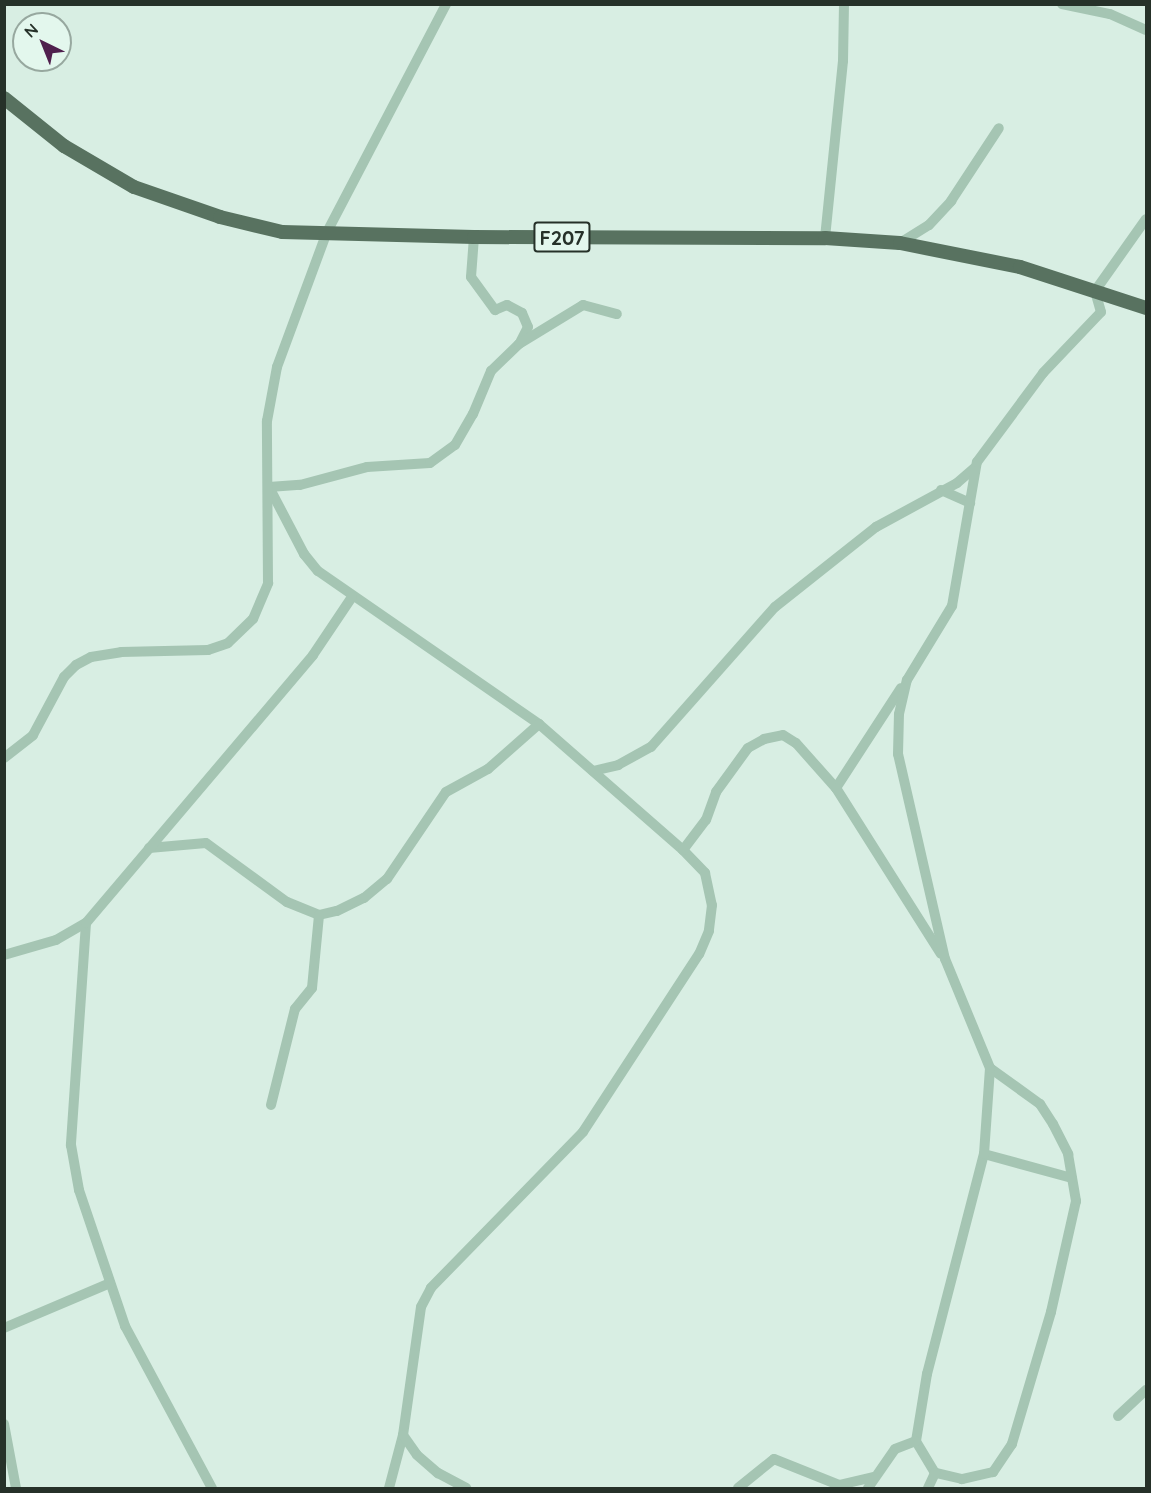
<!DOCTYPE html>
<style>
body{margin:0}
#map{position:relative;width:1151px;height:1493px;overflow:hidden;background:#d8eee3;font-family:Quicksand,sans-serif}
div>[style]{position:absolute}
.minor>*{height:10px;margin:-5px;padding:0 5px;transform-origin:5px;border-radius:5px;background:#a5c5b3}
.major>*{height:14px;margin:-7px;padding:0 7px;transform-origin:7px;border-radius:7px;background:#587260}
span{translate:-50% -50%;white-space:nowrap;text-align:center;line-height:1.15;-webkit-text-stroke:4.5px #e3f7ed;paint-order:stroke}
.shield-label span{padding:2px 4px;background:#e3f7ed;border:2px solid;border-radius:4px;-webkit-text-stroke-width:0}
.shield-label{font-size:20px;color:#263129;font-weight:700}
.frame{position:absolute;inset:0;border:6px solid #263129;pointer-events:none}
.north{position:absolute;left:12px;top:12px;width:60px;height:60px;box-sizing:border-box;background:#e3f7ed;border:2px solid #97a89f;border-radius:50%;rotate:317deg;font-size:16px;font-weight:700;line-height:24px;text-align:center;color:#263129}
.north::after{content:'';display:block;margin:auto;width:21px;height:27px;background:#4f1f4d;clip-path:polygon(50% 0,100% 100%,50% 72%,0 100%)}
</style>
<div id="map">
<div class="minor">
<div style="left:1062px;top:4px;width:49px;rotate:11.8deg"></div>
<div style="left:1110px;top:14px;width:39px;rotate:24deg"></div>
<div style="left:474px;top:237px;width:40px;rotate:94.3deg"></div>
<div style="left:471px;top:277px;width:41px;rotate:54deg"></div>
<div style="left:495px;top:310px;width:13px;rotate:-23deg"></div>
<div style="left:507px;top:305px;width:17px;rotate:28deg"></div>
<div style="left:522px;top:313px;width:15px;rotate:67deg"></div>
<div style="left:528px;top:327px;width:16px;rotate:117deg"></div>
<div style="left:825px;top:238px;width:178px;rotate:-84.2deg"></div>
<div style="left:843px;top:61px;width:57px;rotate:-89deg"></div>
<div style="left:900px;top:243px;width:34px;rotate:-32deg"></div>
<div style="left:929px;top:225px;width:33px;rotate:-47deg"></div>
<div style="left:951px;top:201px;width:87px;rotate:-56.7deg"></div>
<div style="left:269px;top:487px;width:76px;rotate:62.4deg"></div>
<div style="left:304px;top:554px;width:22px;rotate:51deg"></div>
<div style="left:318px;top:571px;width:269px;rotate:34.7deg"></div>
<div style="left:539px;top:724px;width:191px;rotate:41.2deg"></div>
<div style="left:683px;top:850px;width:32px;rotate:46deg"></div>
<div style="left:705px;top:873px;width:33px;rotate:78deg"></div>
<div style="left:712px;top:905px;width:26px;rotate:97deg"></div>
<div style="left:709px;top:931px;width:25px;rotate:113deg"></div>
<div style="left:699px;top:954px;width:212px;rotate:123.1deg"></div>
<div style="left:583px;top:1132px;width:218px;rotate:134.3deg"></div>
<div style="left:431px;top:1288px;width:21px;rotate:118deg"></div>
<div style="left:421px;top:1307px;width:129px;rotate:98deg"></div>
<div style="left:403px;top:1435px;width:55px;rotate:104.8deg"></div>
<div style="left:269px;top:487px;width:31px;rotate:-4deg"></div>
<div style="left:300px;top:485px;width:69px;rotate:-15deg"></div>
<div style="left:367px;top:467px;width:63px;rotate:-3.6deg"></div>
<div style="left:430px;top:463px;width:31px;rotate:-36deg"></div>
<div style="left:455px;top:445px;width:36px;rotate:-60deg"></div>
<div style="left:473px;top:414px;width:47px;rotate:-67.3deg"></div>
<div style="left:491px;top:371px;width:39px;rotate:-44deg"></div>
<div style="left:519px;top:344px;width:75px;rotate:-31.4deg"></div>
<div style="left:583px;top:305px;width:35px;rotate:15deg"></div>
<div style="left:941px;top:490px;width:32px;rotate:24deg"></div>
<div style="left:4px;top:758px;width:37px;rotate:-38deg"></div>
<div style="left:33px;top:735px;width:66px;rotate:-61.9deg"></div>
<div style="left:64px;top:677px;width:17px;rotate:-45deg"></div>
<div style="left:76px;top:665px;width:17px;rotate:-28deg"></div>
<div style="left:91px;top:657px;width:30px;rotate:-9deg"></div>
<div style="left:121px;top:652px;width:87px;rotate:-1.3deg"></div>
<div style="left:208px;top:650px;width:21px;rotate:-19deg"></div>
<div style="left:228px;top:643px;width:35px;rotate:-44deg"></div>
<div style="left:253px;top:619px;width:39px;rotate:-67deg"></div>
<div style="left:268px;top:583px;width:162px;rotate:-90.4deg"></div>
<div style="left:267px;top:421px;width:55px;rotate:-79.5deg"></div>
<div style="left:277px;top:367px;width:144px;rotate:-69.7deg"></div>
<div style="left:327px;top:232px;width:257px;rotate:-62.4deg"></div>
<div style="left:593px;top:771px;width:26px;rotate:-13deg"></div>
<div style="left:618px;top:765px;width:38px;rotate:-29deg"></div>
<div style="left:651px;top:747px;width:187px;rotate:-48.5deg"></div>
<div style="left:775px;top:607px;width:129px;rotate:-38.4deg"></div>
<div style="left:876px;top:527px;width:92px;rotate:-28.5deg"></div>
<div style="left:957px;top:483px;width:23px;rotate:-41deg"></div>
<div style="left:836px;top:788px;width:119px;rotate:-57deg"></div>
<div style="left:149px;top:848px;width:57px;rotate:-5deg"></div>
<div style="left:206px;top:843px;width:100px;rotate:36.1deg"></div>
<div style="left:287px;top:902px;width:35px;rotate:22deg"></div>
<div style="left:319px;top:915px;width:18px;rotate:-13deg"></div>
<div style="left:337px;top:911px;width:30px;rotate:-26deg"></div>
<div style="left:364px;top:898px;width:30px;rotate:-40deg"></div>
<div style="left:387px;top:879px;width:105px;rotate:-55.9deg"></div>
<div style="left:446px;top:792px;width:48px;rotate:-28.7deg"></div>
<div style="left:488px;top:769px;width:68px;rotate:-41.4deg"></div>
<div style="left:683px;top:850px;width:38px;rotate:-53deg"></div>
<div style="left:706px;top:820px;width:30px;rotate:-70deg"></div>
<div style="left:716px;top:792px;width:54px;rotate:-54deg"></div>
<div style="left:748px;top:748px;width:18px;rotate:-29deg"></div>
<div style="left:764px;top:739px;width:19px;rotate:-12deg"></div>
<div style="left:783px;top:735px;width:15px;rotate:32deg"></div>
<div style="left:796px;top:743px;width:60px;rotate:48.4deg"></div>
<div style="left:836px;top:788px;width:196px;rotate:57.7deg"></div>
<div style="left:86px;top:923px;width:223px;rotate:93.9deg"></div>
<div style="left:71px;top:1145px;width:46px;rotate:79.9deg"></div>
<div style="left:79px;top:1190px;width:144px;rotate:71.3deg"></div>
<div style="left:125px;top:1326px;width:184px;rotate:61.8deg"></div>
<div style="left:4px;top:955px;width:54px;rotate:-16.1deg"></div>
<div style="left:56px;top:940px;width:34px;rotate:-30deg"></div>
<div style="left:86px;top:923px;width:351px;rotate:-49.7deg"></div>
<div style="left:313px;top:655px;width:70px;rotate:-56.1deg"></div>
<div style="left:990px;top:1068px;width:62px;rotate:35.8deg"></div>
<div style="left:1040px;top:1104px;width:24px;rotate:57deg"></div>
<div style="left:1053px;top:1124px;width:34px;rotate:63deg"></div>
<div style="left:1068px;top:1154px;width:48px;rotate:80.3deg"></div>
<div style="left:1076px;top:1201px;width:114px;rotate:102.7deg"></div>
<div style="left:1051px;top:1312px;width:138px;rotate:106.5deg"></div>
<div style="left:1012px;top:1444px;width:34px;rotate:124deg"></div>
<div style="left:993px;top:1472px;width:32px;rotate:167deg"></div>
<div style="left:962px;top:1479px;width:28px;rotate:-167deg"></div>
<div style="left:935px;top:1473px;width:37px;rotate:-121deg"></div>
<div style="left:916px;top:1441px;width:68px;rotate:-80.7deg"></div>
<div style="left:927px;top:1374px;width:227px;rotate:-75.5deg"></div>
<div style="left:984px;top:1154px;width:91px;rotate:15.3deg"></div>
<div style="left:271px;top:1105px;width:99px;rotate:-76deg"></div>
<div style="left:295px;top:1009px;width:27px;rotate:-51deg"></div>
<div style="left:312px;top:988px;width:73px;rotate:-84.5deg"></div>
<div style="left:984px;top:1154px;width:86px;rotate:-86deg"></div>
<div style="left:990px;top:1068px;width:118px;rotate:-112.4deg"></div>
<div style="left:945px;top:959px;width:210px;rotate:-102.9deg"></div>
<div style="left:898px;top:754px;width:40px;rotate:-88.6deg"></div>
<div style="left:899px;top:714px;width:35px;rotate:-77deg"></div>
<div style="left:907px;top:680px;width:87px;rotate:-58.7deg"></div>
<div style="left:952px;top:606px;width:146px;rotate:-80.2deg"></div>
<div style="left:977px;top:462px;width:111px;rotate:-53.4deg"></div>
<div style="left:1043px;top:373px;width:84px;rotate:-46.4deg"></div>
<div style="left:1101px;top:312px;width:22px;rotate:-106deg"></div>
<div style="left:1095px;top:291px;width:88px;rotate:-54.7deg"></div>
<div style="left:4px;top:1328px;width:115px;rotate:-23deg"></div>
<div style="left:1118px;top:1416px;width:38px;rotate:-43deg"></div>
<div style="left:4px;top:1424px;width:65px;rotate:79.4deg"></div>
<div style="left:403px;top:1435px;width:24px;rotate:55deg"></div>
<div style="left:417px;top:1455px;width:28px;rotate:41deg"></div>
<div style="left:438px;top:1473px;width:32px;rotate:28deg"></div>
<div style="left:738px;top:1488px;width:46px;rotate:-38.9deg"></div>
<div style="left:774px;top:1459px;width:70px;rotate:21.8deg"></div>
<div style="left:839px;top:1485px;width:35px;rotate:-13deg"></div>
<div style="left:868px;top:1488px;width:47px;rotate:-55.3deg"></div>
<div style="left:895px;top:1449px;width:22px;rotate:-21deg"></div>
<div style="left:928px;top:1488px;width:17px;rotate:-65deg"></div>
</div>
<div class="major">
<div style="left:4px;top:98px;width:77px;rotate:38.7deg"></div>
<div style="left:64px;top:146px;width:81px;rotate:30.4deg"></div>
<div style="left:134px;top:187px;width:91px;rotate:19.2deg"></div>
<div style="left:220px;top:217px;width:64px;rotate:13.6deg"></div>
<div style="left:282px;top:232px;width:192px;rotate:1.5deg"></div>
<div style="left:474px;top:237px;width:351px;rotate:0.2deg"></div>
<div style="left:825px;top:238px;width:75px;rotate:3.8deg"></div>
<div style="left:900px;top:243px;width:122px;rotate:11.3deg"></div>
<div style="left:1020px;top:267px;width:133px;rotate:18deg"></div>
</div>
<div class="shield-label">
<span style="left:562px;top:237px">F207</span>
</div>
<div class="frame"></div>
<div class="north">N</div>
</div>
